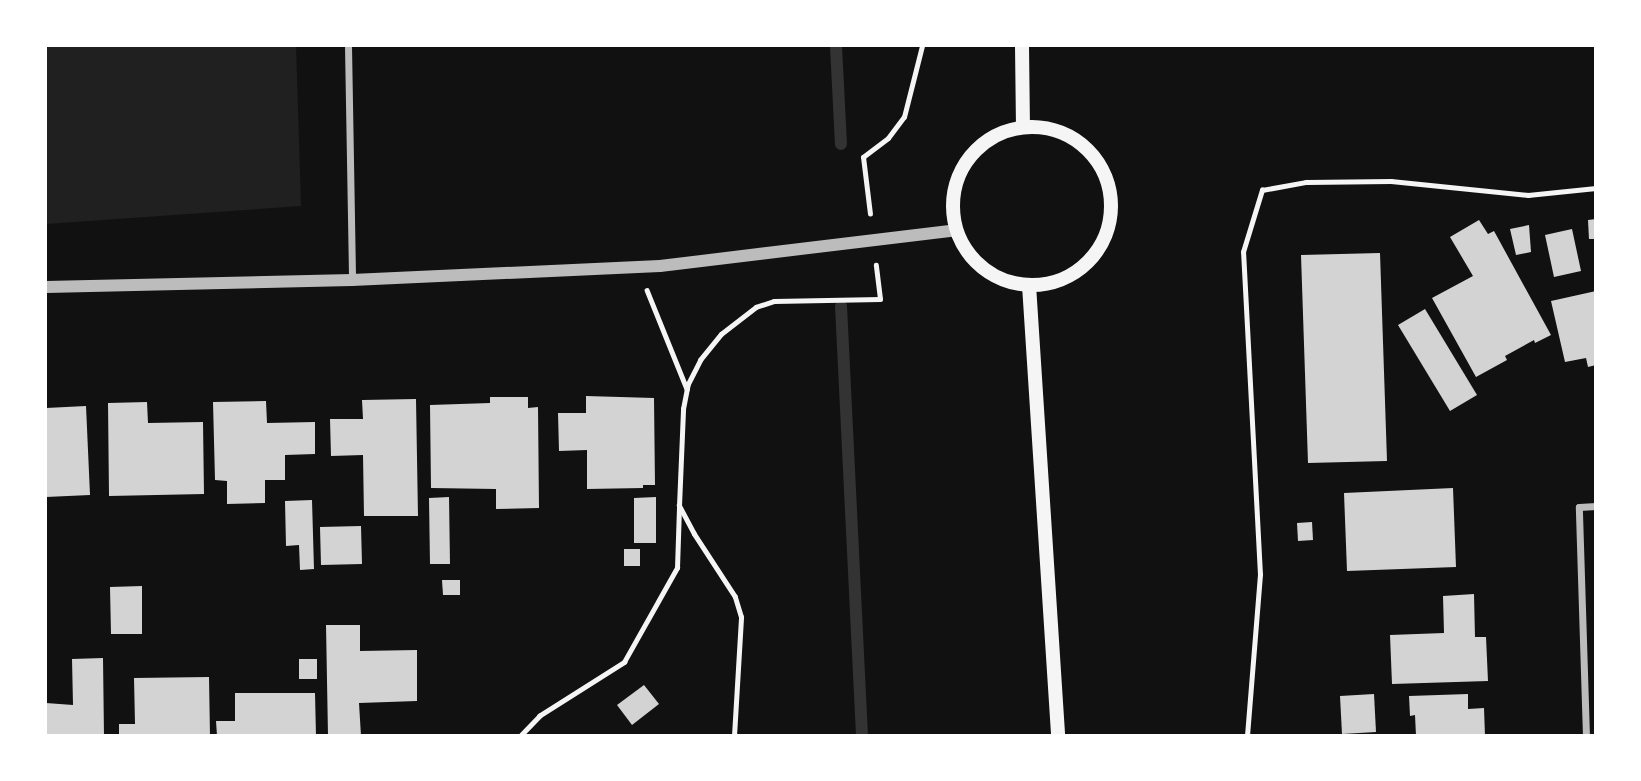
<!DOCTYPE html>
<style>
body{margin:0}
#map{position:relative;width:1641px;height:781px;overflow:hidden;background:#111;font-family:Spectral,serif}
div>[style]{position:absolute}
.green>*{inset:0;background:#202020}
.stream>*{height:12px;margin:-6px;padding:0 6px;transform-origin:6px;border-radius:6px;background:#333}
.building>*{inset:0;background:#d3d3d3}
.path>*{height:4.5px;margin:-2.25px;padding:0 2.25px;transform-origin:2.25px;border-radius:2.25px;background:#f5f5f5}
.minor>*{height:7px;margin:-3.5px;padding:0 3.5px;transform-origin:3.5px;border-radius:3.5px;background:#bcbcbc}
.tertiary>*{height:12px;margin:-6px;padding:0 6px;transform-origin:6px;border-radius:6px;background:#bcbcbc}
.secondary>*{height:14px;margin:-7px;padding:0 7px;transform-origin:7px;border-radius:7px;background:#f5f5f5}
.secondary>.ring{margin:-7px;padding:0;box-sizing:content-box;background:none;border:14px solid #f5f5f5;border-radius:50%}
span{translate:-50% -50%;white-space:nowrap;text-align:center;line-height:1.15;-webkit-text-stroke:5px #fff;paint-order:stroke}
.frame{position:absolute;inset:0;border:47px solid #fff;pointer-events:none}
</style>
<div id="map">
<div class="green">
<div style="clip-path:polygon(46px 46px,296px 46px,301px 206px,46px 224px)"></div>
</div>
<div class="stream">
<div style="left:836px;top:46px;width:98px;rotate:87.1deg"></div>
<div style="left:841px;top:306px;width:431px;rotate:87.2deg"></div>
</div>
<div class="building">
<div style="clip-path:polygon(1596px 219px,1596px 239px,1589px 239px,1588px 220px)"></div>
<div style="clip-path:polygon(1479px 220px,1488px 234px,1494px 231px,1551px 335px,1535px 343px,1534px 340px,1505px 356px,1507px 360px,1476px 377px,1432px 298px,1473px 276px,1450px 237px)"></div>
<div style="clip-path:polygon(1529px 225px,1531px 252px,1516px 255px,1510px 229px)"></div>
<div style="clip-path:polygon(1572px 229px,1581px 271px,1554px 277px,1545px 235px)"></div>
<div style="clip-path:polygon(1380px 253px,1387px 461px,1308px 463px,1301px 255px)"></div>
<div style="clip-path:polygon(1596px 291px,1596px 365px,1588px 367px,1586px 358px,1565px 362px,1551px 301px)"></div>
<div style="clip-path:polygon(1425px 309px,1477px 395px,1450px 411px,1398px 325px)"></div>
<div style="clip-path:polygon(586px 396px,654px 398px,655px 485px,643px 485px,643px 488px,587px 489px,587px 450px,559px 451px,558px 413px,586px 413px)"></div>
<div style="clip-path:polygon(490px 397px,528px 397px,528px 408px,538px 407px,539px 508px,496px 509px,496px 489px,431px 488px,430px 405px,490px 403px)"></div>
<div style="clip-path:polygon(416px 399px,418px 516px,364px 516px,363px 455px,331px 456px,330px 419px,363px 419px,362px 400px)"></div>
<div style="clip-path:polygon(266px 401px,267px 423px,315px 422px,315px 454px,285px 455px,285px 480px,265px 480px,265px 503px,227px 504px,227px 481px,215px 480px,213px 402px)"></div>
<div style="clip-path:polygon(147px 402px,148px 423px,203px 422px,204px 494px,109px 496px,108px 403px)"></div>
<div style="clip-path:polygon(86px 406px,90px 495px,46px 497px,46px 408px)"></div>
<div style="clip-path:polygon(1453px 488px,1456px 567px,1347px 571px,1344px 493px)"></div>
<div style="clip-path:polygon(449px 497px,450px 564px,430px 564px,429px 498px)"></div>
<div style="clip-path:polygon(656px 497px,656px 543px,634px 543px,634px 498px)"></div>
<div style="clip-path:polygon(312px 500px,314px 569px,300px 570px,299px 545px,286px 546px,285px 501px)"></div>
<div style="clip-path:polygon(1312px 522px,1313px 540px,1298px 541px,1297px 523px)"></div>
<div style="clip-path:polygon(361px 526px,362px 564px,321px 565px,320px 527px)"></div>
<div style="clip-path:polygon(624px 549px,640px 549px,640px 566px,624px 566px)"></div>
<div style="clip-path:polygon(442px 580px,460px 580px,460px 595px,443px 595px)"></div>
<div style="clip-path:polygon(142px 586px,142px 634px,111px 634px,110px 587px)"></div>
<div style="clip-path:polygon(1474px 594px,1475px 637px,1486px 637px,1488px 681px,1392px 684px,1390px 635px,1444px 633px,1443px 596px)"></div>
<div style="clip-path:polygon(326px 625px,360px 625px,360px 651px,417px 650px,417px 701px,359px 703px,361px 736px,328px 736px)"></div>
<div style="clip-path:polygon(103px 658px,104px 736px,46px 736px,46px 703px,73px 705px,72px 659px)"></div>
<div style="clip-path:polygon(299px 659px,317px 659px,317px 679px,299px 679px)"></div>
<div style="clip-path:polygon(209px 677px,210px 736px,119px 736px,119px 724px,135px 724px,134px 678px)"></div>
<div style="clip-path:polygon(644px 685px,659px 704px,632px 725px,617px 705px)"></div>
<div style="clip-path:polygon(235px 693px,315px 693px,316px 736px,217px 736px,216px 721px,235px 721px)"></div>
<div style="clip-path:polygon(1374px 694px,1376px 732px,1342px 734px,1340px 696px)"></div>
<div style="clip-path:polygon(1468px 694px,1468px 709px,1484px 708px,1485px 736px,1416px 736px,1415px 715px,1410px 716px,1409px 696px)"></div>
</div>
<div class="path">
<div style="left:870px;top:214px;width:57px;rotate:-97deg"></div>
<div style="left:863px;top:157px;width:31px;rotate:-37deg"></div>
<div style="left:888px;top:138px;width:26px;rotate:-53deg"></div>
<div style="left:904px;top:117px;width:73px;rotate:-75.8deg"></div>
<div style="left:647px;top:290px;width:107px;rotate:68deg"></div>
<div style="left:520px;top:736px;width:28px;rotate:-46deg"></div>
<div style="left:539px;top:716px;width:101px;rotate:-32.4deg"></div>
<div style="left:624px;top:662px;width:108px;rotate:-60.6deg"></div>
<div style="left:677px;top:568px;width:61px;rotate:-88.1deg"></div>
<div style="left:734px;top:736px;width:119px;rotate:-86.6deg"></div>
<div style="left:741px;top:617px;width:21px;rotate:-107deg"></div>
<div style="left:735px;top:597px;width:75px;rotate:-123.1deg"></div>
<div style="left:694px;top:534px;width:32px;rotate:-118deg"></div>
<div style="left:679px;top:506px;width:97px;rotate:-87.6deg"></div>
<div style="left:683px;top:409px;width:25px;rotate:-79deg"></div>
<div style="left:688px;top:384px;width:27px;rotate:-63deg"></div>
<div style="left:700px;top:360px;width:33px;rotate:-51deg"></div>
<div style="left:721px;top:334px;width:44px;rotate:-37.6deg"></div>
<div style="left:756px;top:307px;width:19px;rotate:-18deg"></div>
<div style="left:774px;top:301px;width:106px;rotate:-1.1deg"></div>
<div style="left:880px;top:299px;width:34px;rotate:-97deg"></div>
<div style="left:1247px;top:736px;width:162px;rotate:-85.4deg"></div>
<div style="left:1260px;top:575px;width:323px;rotate:-93deg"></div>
<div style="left:1243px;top:252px;width:65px;rotate:-73deg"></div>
<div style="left:1262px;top:190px;width:45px;rotate:-10.3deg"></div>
<div style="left:1306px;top:182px;width:85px;rotate:-0.7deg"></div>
<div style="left:1391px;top:181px;width:138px;rotate:5.8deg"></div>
<div style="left:1528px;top:195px;width:68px;rotate:-5.9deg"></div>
</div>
<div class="minor">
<div style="left:348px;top:46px;width:234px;rotate:89deg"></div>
<div style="left:1586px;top:736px;width:229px;rotate:-91.8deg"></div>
<div style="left:1579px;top:507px;width:17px;rotate:-3deg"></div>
</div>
<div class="tertiary">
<div style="left:46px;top:287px;width:306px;rotate:-1.3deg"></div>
<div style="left:352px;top:280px;width:308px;rotate:-2.6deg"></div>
<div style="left:660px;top:266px;width:298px;rotate:-6.9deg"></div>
</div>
<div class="secondary">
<div style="left:1022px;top:46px;width:80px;rotate:89.3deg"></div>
<div class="ring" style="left:953px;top:127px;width:144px;height:144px"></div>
<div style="left:1029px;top:285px;width:452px;rotate:86.3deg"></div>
</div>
<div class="frame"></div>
</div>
